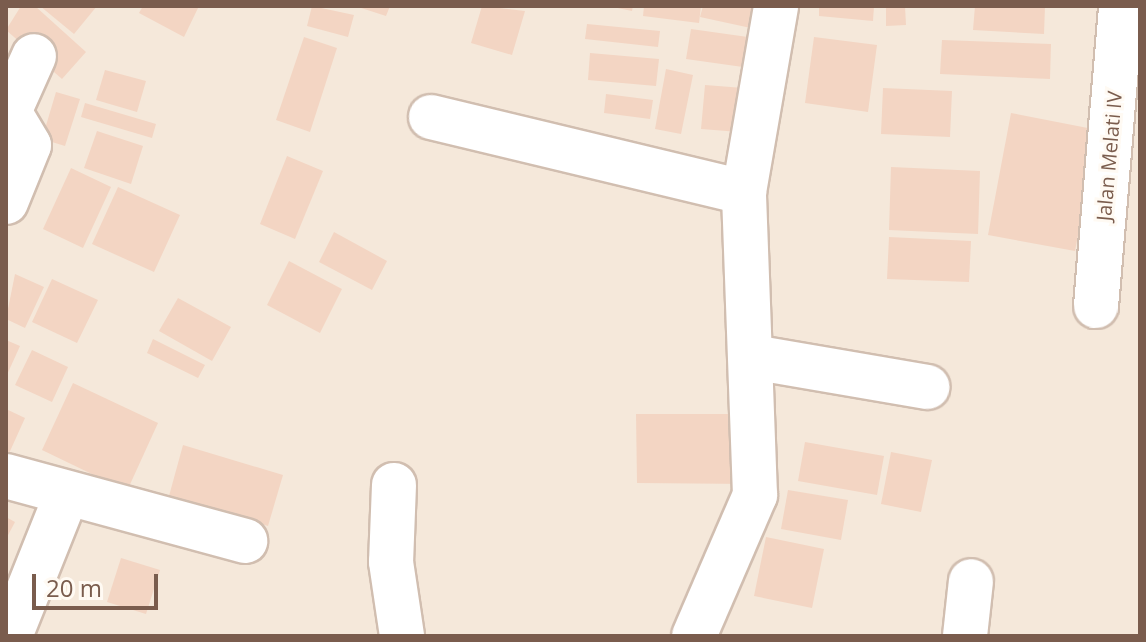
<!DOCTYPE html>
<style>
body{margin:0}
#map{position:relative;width:1146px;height:642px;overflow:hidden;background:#fdf6ec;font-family:"Open Sans",sans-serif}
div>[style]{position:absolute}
.residential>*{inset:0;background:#f5e8da}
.building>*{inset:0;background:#f3d5c3}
.roads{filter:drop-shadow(2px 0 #d1beb0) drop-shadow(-2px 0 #d1beb0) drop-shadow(0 2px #d1beb0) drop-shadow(0 -2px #d1beb0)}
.minor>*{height:44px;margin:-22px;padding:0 22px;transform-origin:22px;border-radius:22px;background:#fff}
span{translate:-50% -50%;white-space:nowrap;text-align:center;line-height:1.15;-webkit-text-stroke:6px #fffaf3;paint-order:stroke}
.street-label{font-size:20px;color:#7a5c4d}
.frame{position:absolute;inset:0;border:8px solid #7a5c4d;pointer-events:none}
.scale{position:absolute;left:32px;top:574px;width:126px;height:36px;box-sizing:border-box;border:4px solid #7a5c4d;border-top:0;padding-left:10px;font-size:24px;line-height:28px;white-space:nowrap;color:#7a5c4d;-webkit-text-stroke:6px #fffaf3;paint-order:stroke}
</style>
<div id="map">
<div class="residential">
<div style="clip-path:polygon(6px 6px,1140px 6px,1140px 636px,6px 636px)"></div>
</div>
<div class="building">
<div style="clip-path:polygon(21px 6px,35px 6px,86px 52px,62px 79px,6px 30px)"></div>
<div style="clip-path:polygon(40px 6px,97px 6px,74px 34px)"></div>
<div style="clip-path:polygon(143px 6px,199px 6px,184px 37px,139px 13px)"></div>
<div style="clip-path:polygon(312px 6px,354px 15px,348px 37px,307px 26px)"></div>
<div style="clip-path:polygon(355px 6px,390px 6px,386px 16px)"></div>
<div style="clip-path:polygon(482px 6px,525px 11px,512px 55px,471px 43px)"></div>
<div style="clip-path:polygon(608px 6px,633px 6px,632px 11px)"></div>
<div style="clip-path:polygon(644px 6px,701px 6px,699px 23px,643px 16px)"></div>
<div style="clip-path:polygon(703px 6px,765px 6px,760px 30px,700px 17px)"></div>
<div style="clip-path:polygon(819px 6px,874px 6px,873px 21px,819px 16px)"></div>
<div style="clip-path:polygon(886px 6px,905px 6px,906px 25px,886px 26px)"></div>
<div style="clip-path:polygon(975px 6px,1045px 6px,1044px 34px,973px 30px)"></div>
<div style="clip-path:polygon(587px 24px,660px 31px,658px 47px,585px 39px)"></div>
<div style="clip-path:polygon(691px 29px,762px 39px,757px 69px,686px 59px)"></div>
<div style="clip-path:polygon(304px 37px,337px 48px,310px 132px,276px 120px)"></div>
<div style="clip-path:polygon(814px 37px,877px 45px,868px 112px,805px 103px)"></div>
<div style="clip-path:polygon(942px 40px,1051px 44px,1050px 79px,940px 74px)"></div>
<div style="clip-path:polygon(590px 53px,659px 59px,656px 86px,588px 80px)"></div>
<div style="clip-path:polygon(666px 69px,693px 75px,681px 134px,655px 129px)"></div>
<div style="clip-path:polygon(105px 70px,146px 81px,137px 112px,96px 100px)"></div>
<div style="clip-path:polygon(705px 85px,756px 89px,752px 133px,701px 129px)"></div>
<div style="clip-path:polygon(883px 88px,952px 91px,950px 137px,881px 134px)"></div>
<div style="clip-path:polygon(56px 92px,80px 99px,65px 146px,42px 139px)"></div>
<div style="clip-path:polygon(606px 94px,653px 100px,650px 119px,604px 113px)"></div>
<div style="clip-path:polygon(85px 103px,156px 124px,152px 138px,81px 117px)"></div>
<div style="clip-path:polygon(1011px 113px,1098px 130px,1075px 251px,988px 235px)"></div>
<div style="clip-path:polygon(97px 131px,143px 146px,131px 184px,84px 168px)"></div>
<div style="clip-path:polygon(287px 156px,323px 171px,295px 239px,260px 224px)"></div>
<div style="clip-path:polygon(891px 167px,980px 171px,978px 234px,889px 230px)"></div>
<div style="clip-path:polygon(71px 168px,111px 187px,83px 248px,43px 229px)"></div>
<div style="clip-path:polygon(118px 187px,180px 215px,154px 272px,92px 244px)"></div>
<div style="clip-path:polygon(334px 232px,387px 261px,372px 290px,319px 262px)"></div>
<div style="clip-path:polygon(889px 237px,971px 241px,969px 282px,887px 279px)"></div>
<div style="clip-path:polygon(289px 261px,342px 289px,320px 333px,267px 305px)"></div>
<div style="clip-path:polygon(15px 274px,44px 287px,25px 328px,6px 319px)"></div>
<div style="clip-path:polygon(52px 279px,98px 300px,77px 343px,32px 322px)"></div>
<div style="clip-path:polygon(178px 298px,231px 327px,212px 361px,159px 331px)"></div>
<div style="clip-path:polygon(153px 339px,205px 365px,198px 378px,147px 353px)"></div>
<div style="clip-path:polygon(6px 340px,20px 346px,6px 377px)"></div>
<div style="clip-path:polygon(32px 350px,68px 367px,52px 402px,15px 385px)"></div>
<div style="clip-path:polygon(73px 383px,158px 423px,127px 491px,42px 450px)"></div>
<div style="clip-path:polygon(6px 409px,25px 418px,6px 460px)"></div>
<div style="clip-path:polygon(636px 414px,750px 414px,750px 484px,637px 483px)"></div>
<div style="clip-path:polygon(805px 442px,884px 456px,877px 495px,798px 481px)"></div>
<div style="clip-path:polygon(183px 445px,283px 475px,268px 526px,169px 496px)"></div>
<div style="clip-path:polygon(891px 452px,932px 460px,921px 512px,881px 504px)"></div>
<div style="clip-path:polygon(788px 490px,848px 500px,841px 540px,781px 529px)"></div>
<div style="clip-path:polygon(6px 517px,15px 522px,6px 539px)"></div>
<div style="clip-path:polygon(766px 537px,824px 549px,812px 608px,754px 596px)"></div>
<div style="clip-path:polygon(121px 558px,160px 570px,146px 614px,107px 602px)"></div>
</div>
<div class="roads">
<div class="minor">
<div style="left:431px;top:117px;width:322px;rotate:13.5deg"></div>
<div style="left:6px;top:202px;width:61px;rotate:-68deg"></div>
<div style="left:29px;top:145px;width:39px;rotate:-121deg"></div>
<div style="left:9px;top:112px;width:61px;rotate:-65.9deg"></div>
<div style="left:1096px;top:306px;width:301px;rotate:-85.2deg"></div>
<div style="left:752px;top:357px;width:178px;rotate:9.7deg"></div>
<div style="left:6px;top:476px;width:248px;rotate:15.2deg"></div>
<div style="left:394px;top:485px;width:77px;rotate:92.2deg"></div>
<div style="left:391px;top:562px;width:75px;rotate:81.5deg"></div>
<div style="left:10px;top:636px;width:140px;rotate:-68.2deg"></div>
<div style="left:62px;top:506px;width:13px;rotate:-113deg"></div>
<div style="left:694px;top:636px;width:154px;rotate:-66.6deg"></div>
<div style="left:755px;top:495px;width:303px;rotate:-92.1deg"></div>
<div style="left:744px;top:192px;width:189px;rotate:-80.2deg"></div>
<div style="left:965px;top:636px;width:55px;rotate:-83.8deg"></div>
</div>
</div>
<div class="street-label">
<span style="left:1109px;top:156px;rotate:-85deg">Jalan Melati IV</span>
</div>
<div class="frame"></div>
<div class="scale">20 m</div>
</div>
